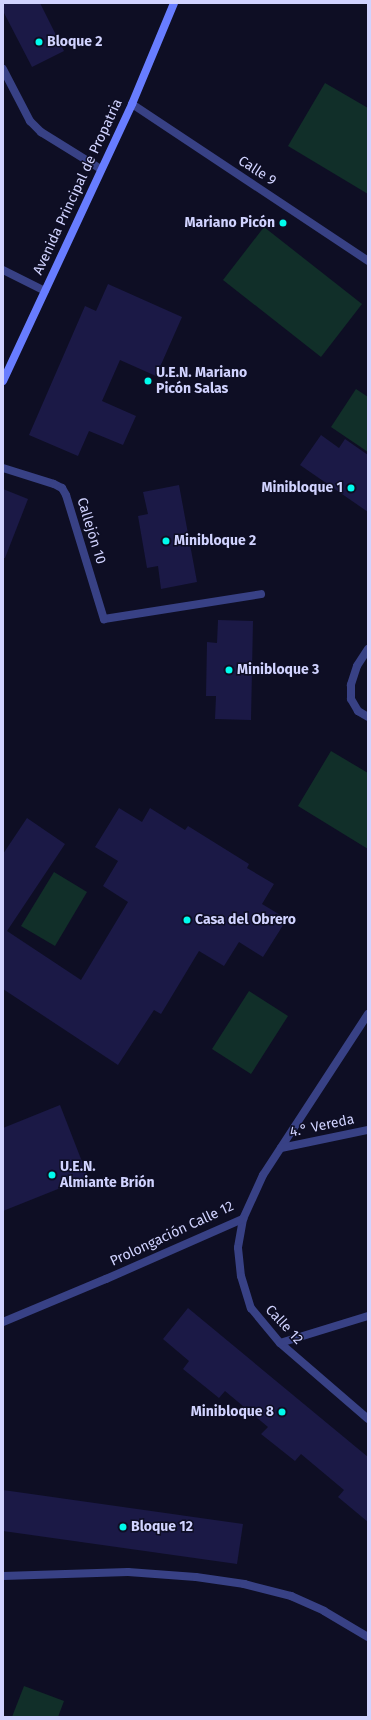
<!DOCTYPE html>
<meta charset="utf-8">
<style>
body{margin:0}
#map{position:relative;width:371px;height:1720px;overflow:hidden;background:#0e0e24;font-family:"Fira Sans",sans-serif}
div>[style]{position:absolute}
.green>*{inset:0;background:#112f29}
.building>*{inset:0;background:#1b1946}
.lane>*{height:8px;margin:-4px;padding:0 4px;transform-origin:4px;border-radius:4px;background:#384185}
.street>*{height:8px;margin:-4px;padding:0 4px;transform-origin:4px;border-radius:4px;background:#384185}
.secondary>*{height:8px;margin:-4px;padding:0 4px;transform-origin:4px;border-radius:4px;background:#687dff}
.dots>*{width:11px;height:11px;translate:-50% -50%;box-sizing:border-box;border:2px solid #0e0e24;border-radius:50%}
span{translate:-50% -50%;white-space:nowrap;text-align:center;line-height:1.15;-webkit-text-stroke:3px #0e0e24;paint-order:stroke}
.poi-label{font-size:14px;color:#d1d3ff;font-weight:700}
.left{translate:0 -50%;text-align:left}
.right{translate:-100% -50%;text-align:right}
.street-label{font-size:14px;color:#d1d3ff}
.frame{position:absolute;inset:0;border:4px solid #d1d3ff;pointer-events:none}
</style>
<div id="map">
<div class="green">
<div style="clip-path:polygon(325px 83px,368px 108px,368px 194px,288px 146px)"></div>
<div style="clip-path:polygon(264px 227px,362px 304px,321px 357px,223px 280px)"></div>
<div style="clip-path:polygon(356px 389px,368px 397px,368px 452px,331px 427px)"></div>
<div style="clip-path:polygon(331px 751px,368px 773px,368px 849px,298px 806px)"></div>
<div style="clip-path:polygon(54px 872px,87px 892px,55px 946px,21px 926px)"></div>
<div style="clip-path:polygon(249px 991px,288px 1016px,251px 1074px,212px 1049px)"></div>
<div style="clip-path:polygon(24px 1686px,64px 1701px,58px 1717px,12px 1717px)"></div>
</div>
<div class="building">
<div style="clip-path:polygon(3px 3px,40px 3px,64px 51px,32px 67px,3px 11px)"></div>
<div style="clip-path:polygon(108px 284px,182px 317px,156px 376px,120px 360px,102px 401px,136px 416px,123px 445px,89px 431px,78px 456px,29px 435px,85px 306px,96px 311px)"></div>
<div style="clip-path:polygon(321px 435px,339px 448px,345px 439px,368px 455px,368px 512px,300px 465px)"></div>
<div style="clip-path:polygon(179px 485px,197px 582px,161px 589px,158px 566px,147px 568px,138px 516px,148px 514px,143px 492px)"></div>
<div style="clip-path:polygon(3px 489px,28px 499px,5px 558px,3px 558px)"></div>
<div style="clip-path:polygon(218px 620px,253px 621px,251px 720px,215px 719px,216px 696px,206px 696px,207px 642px,217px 643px)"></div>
<div style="clip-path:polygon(119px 808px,142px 822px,150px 808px,185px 830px,188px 826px,249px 864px,247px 868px,274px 884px,262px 904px,287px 919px,263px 957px,239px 942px,224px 966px,199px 951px,161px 1014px,154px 1010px,118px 1065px,3px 989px,3px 854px,27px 818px,65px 844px,7px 931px,81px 980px,128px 902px,103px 886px,118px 861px,95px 847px)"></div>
<div style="clip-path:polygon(60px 1105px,88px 1177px,3px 1211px,3px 1128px)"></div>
<div style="clip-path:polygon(188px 1308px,368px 1457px,368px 1522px,338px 1497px,344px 1490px,301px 1454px,295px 1461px,261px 1434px,268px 1427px,225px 1391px,219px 1398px,183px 1369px,189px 1361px,163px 1339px)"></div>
<div style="clip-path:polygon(3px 1490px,243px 1524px,237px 1564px,3px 1531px)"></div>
</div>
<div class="lane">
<div style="left:3px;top:69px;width:59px;rotate:62.6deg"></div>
<div style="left:30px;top:121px;width:16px;rotate:45deg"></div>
<div style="left:41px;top:132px;width:70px;rotate:31.7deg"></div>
<div style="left:3px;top:270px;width:47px;rotate:26.6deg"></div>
<div style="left:104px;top:619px;width:159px;rotate:-9deg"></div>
</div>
<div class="street">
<div style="left:132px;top:104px;width:283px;rotate:33.6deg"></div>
<div style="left:3px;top:468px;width:53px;rotate:17.4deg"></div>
<div style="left:54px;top:484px;width:9px;rotate:27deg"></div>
<div style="left:62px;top:488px;width:8px;rotate:60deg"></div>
<div style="left:66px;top:495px;width:130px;rotate:73deg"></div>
<div style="left:368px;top:649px;width:20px;rotate:123deg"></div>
<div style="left:357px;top:666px;width:20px;rotate:108deg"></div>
<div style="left:351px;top:685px;width:14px;rotate:90deg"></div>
<div style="left:351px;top:699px;width:14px;rotate:60deg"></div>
<div style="left:358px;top:711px;width:12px;rotate:31deg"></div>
<div style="left:368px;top:1014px;width:192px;rotate:123.1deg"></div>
<div style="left:263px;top:1175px;width:48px;rotate:114.4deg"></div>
<div style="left:243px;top:1219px;width:29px;rotate:100deg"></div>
<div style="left:238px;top:1248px;width:28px;rotate:84deg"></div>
<div style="left:241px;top:1276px;width:34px;rotate:73deg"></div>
<div style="left:251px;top:1308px;width:45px;rotate:50.4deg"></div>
<div style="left:280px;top:1343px;width:116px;rotate:40.8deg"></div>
<div style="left:281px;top:1148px;width:89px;rotate:-11.7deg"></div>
<div style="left:3px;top:1322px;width:112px;rotate:-22.7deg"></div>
<div style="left:106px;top:1279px;width:150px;rotate:-23.7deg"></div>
<div style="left:280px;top:1343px;width:92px;rotate:-17.1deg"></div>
<div style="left:3px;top:1576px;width:125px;rotate:-1.8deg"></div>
<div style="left:128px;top:1572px;width:68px;rotate:4.2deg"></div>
<div style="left:196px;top:1577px;width:49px;rotate:8.3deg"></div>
<div style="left:244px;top:1584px;width:49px;rotate:14.3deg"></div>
<div style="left:291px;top:1596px;width:36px;rotate:24deg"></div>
<div style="left:324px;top:1611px;width:51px;rotate:30.6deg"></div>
</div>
<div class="secondary">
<div style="left:3px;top:381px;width:306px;rotate:-65deg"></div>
<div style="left:132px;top:104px;width:109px;rotate:-67.4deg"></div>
</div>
<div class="dots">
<div style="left:39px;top:42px;background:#00fced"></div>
<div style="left:283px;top:223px;background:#00fced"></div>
<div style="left:148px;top:381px;background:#00fced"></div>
<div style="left:351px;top:488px;background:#00fced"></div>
<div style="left:166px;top:541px;background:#00fced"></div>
<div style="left:229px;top:670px;background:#00fced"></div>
<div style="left:187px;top:920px;background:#00fced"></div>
<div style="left:52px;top:1175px;background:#00fced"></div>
<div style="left:282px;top:1412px;background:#00fced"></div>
<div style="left:123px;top:1527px;background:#00fced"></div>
</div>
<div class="poi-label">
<span class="left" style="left:47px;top:42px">Bloque 2</span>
<span class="right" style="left:275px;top:223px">Mariano Picón</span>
<span class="left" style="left:156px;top:381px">U.E.N. Mariano<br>Picón Salas</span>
<span class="right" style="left:343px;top:488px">Minibloque 1</span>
<span class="left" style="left:174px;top:541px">Minibloque 2</span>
<span class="left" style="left:237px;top:670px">Minibloque 3</span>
<span class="left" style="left:195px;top:920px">Casa del Obrero</span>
<span class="left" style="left:60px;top:1175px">U.E.N.<br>Almiante Brión</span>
<span class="right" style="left:274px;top:1412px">Minibloque 8</span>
<span class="left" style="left:131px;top:1527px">Bloque 12</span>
</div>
<div class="street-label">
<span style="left:257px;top:171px;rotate:33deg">Calle 9</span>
<span style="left:78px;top:187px;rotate:-65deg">Avenida Principal de Propatria</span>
<span style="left:91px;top:531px;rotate:73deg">Callejón 10</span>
<span style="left:322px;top:1126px;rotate:-12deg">4.° Vereda</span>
<span style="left:172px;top:1234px;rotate:-25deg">Prolongación Calle 12</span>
<span style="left:284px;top:1325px;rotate:47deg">Calle 12</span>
</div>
<div class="frame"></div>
</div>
